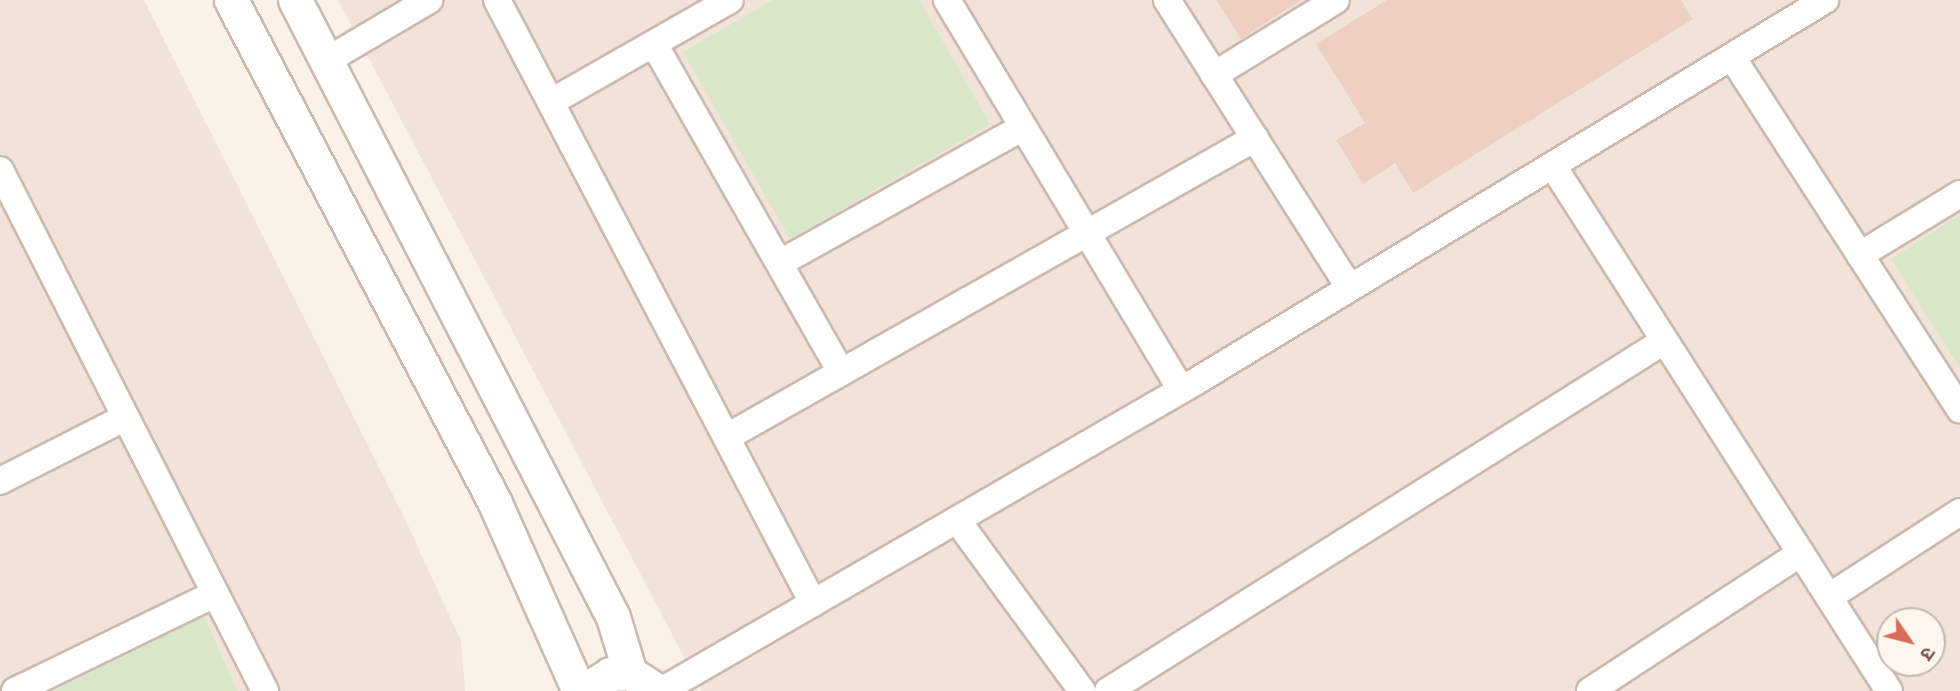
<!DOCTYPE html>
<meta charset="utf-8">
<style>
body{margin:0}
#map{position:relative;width:1960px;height:691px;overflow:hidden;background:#faf2e8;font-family:Overpass,"Noto Sans Devanagari",sans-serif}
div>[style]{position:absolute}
.residential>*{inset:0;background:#f1e3d7}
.green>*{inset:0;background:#d7e7c7}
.building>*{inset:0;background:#edd0c2}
.roads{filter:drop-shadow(2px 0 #cbb9af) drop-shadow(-2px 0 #cbb9af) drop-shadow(0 2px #cbb9af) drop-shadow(0 -2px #cbb9af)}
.minor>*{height:26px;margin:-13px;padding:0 13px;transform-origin:13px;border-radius:13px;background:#fff}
.tertiary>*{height:33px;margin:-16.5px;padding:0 16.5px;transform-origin:16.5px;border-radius:16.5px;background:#fff}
span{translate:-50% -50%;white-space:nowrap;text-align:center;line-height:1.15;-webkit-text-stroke:7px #fdf6ee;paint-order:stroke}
.north{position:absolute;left:1876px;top:607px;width:70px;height:70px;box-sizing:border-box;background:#fdf6ee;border:2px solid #c5b7ae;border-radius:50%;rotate:125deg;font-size:19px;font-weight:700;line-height:28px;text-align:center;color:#72584e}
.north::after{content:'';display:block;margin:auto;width:24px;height:32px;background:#d86b59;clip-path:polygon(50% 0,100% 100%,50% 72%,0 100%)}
</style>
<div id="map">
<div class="residential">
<div style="clip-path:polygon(0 0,144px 0,406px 521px,461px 641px,465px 691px,0 691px)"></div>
<div style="clip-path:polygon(evenodd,338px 0,1960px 0,1960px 691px,702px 691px,338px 0,1890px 621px,1932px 621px,1932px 663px,1890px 663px,1890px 621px)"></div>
</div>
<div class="green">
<div style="clip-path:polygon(773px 0,919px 0,990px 124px,790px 239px,683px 52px)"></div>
<div style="clip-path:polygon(1960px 215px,1960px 368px,1891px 259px)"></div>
<div style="clip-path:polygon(204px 616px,237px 691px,54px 691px)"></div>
</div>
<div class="building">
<div style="clip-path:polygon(1216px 0,1301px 0,1241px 39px)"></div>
<div style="clip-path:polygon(1387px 0,1681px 0,1693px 19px,1413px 193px,1395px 163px,1363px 184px,1336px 140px,1365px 123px,1316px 44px)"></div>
</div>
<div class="roads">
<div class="minor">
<div style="left:497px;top:0;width:681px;rotate:62.34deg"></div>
<div style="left:947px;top:0;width:455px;rotate:59deg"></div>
<div style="left:1167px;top:0;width:341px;rotate:57.6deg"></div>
<div style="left:654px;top:44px;width:378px;rotate:60.3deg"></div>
<div style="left:1732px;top:57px;width:420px;rotate:57.1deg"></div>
<div style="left:326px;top:61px;width:120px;rotate:-30.6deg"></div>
<div style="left:1214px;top:75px;width:143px;rotate:-31.6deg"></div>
<div style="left:551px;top:102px;width:206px;rotate:-29.7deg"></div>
<div style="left:1553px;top:166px;width:623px;rotate:57.38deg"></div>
<div style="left:0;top:170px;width:585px;rotate:63.04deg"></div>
<div style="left:1860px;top:255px;width:117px;rotate:-31.4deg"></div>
<div style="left:780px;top:263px;width:278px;rotate:-29.2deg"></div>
<div style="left:727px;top:437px;width:607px;rotate:-29.52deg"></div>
<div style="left:0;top:481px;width:141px;rotate:-26.9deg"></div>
<div style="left:957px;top:520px;width:212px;rotate:53.8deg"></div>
<div style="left:1829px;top:597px;width:156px;rotate:-33deg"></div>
<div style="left:15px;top:691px;width:222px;rotate:-25.9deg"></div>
<div style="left:661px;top:691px;width:617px;rotate:-30.06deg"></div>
<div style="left:1195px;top:382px;width:737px;rotate:-31.23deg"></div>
<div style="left:1108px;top:691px;width:657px;rotate:-32.19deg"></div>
<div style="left:1590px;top:691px;width:252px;rotate:-33.2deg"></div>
</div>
<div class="tertiary">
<div style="left:231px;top:0;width:566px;rotate:62.3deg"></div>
<div style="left:494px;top:501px;width:208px;rotate:65.9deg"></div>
<div style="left:295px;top:0;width:694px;rotate:62.73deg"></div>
<div style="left:613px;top:617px;width:59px;rotate:73.1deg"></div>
<div style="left:584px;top:691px;width:31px;rotate:-33deg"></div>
<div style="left:610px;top:674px;width:20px;rotate:-3deg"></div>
<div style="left:630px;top:673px;width:33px;rotate:33deg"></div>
</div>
</div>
<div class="north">उ</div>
</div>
